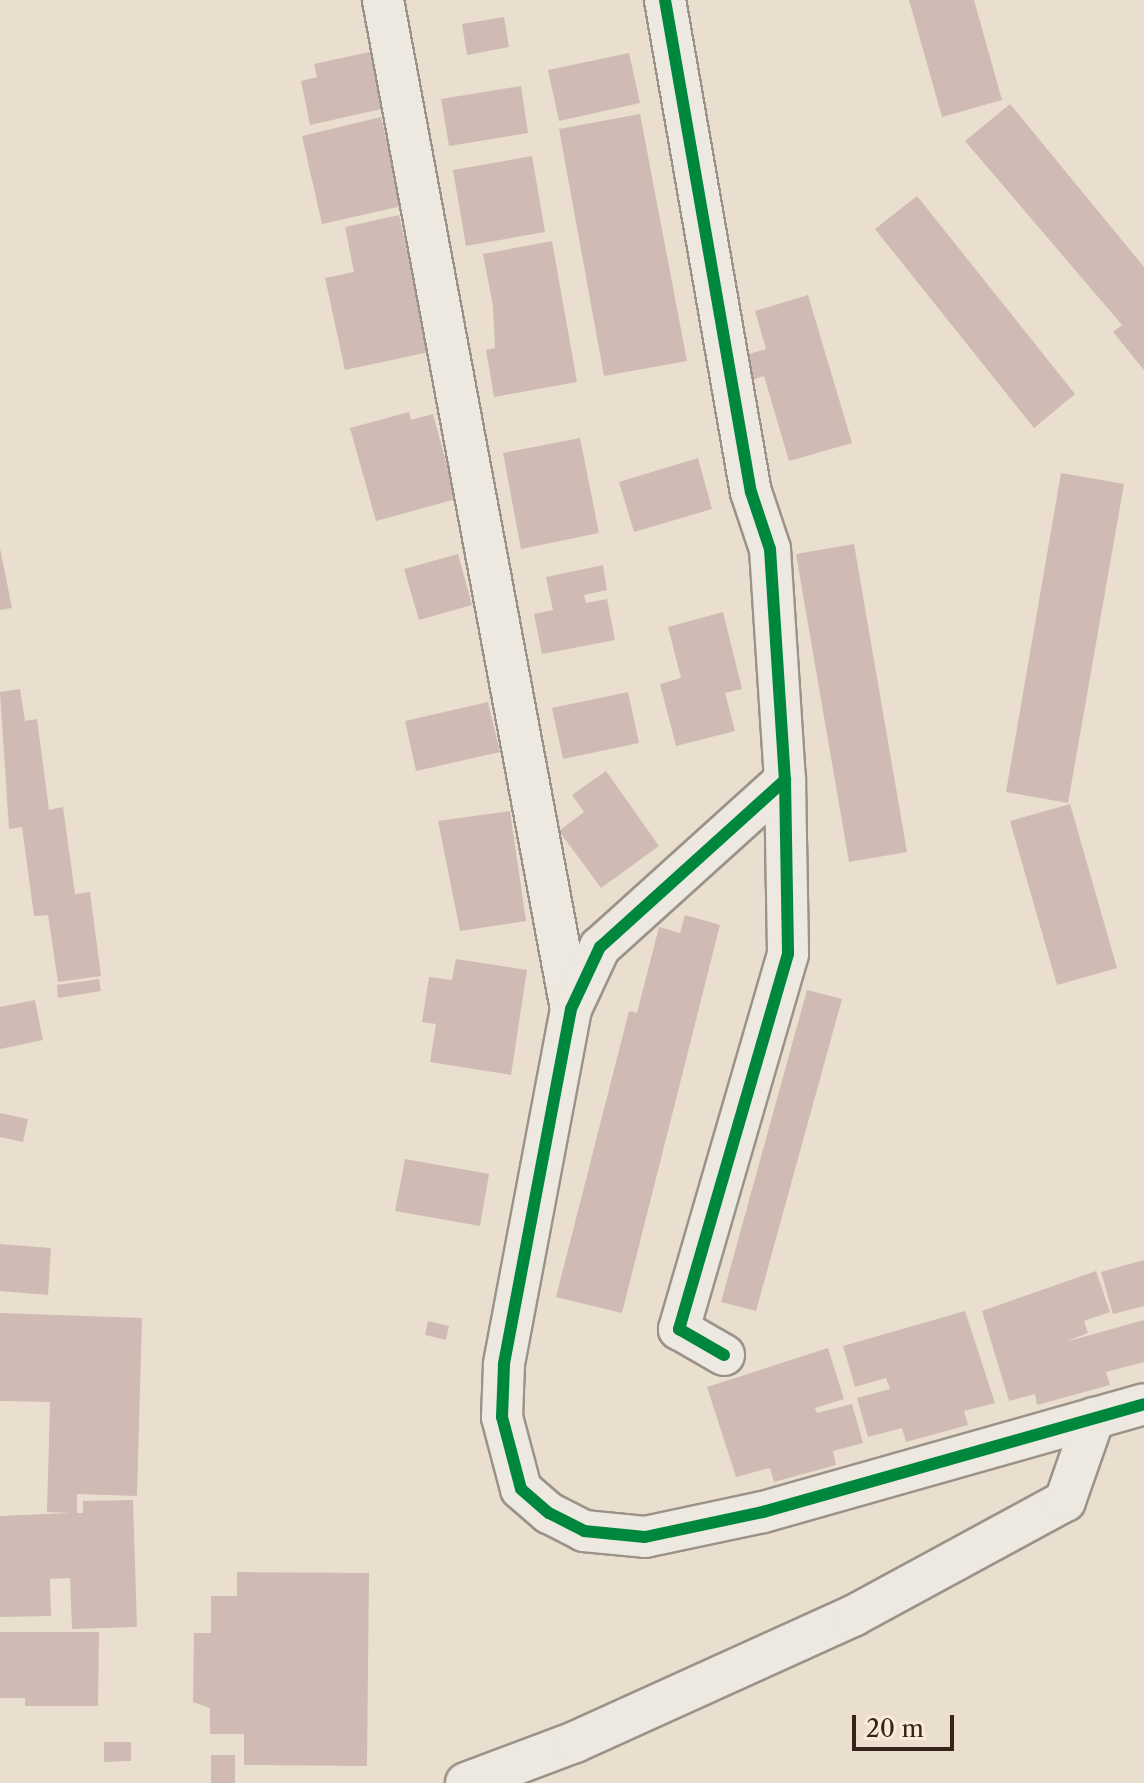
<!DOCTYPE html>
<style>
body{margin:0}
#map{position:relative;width:1144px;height:1783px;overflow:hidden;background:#eadfcf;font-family:"Libre Caslon Text",serif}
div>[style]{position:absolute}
.building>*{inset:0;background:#cfbbb3}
.roads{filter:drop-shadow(2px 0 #9b9389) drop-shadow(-2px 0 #9b9389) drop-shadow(0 2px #9b9389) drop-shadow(0 -2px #9b9389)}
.minor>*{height:40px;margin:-20px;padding:0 20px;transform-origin:20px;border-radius:20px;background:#ede8e0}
.cycleway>*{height:12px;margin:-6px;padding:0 6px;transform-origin:6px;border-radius:6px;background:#00873e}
span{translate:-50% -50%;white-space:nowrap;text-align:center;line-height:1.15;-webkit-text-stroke:7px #f9ebd8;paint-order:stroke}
.scale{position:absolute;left:852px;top:1715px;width:102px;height:36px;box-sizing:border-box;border:4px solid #372418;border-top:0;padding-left:10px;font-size:24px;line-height:28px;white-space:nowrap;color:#372418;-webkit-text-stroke:6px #f9ebd8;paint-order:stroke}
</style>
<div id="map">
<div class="building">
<div style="clip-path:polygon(909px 0,974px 0,1002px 100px,942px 117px)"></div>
<div style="clip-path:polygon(504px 17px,509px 47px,467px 55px,462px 24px)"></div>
<div style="clip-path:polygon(374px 51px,386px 108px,310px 125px,301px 81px,317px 77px,314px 64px)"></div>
<div style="clip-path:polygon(629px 53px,640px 103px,559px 121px,548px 70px)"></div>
<div style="clip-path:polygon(521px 86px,528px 133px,449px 146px,441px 99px)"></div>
<div style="clip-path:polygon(1010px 104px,1144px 267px,1144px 370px,1113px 332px,1122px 325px,965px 141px)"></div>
<div style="clip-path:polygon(640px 114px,687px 361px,604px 376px,559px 129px)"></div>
<div style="clip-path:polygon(381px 117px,402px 206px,322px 224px,302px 136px)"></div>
<div style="clip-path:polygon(532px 156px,545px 232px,466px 246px,453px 170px)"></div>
<div style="clip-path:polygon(917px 196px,1075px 394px,1034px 428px,875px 229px)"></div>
<div style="clip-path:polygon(399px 215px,429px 352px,345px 370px,325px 278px,354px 272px,345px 227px)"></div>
<div style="clip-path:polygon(552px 241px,577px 382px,494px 397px,486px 350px,495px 348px,493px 306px,483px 254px)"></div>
<div style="clip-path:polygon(808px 295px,852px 443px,789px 461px,764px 376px,749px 381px,742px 356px,766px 349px,755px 311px)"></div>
<div style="clip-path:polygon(409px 412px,411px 420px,433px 414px,456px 499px,376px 521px,350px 428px)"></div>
<div style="clip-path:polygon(580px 438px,599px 533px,521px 549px,503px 453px)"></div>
<div style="clip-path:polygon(698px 458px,712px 509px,634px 532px,619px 482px)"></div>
<div style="clip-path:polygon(1061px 473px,1124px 484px,1068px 803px,1006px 792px)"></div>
<div style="clip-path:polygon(854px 544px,907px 852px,849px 862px,796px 554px)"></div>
<div style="clip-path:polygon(0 548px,12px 608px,0 610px)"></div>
<div style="clip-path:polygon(458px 554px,472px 605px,419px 620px,404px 569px)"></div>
<div style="clip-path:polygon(603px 565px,607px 590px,584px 595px,586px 603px,607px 599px,615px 640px,542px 654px,534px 614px,553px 610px,546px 577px)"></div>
<div style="clip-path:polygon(723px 612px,742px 689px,725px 693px,735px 731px,676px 746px,660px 684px,681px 678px,668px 627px)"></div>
<div style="clip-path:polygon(20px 689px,25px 721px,37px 719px,49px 810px,63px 807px,75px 894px,90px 892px,101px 976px,58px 982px,48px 915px,34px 916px,22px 827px,9px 829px,0 692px)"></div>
<div style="clip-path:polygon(628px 692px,639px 743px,563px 759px,552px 708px)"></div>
<div style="clip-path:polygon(488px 702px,500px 752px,416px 771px,405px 721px)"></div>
<div style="clip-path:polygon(606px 771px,659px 846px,601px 888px,559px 831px,584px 812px,572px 795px)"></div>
<div style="clip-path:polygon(1070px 804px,1117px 968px,1057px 985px,1010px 821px)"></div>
<div style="clip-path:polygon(510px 811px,526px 921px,460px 931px,438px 821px)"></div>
<div style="clip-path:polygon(685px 915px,720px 925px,622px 1313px,556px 1297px,629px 1011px,637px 1013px,659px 927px,680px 933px)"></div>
<div style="clip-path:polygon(456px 959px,527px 970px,511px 1075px,430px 1062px,436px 1024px,422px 1022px,429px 977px,452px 980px)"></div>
<div style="clip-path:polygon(99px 979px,101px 991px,58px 998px,57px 985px)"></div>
<div style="clip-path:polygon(807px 990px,842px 999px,756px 1311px,721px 1302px)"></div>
<div style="clip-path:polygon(35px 1000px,43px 1040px,0 1049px,0 1007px)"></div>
<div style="clip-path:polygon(0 1113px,28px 1119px,23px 1142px,0 1137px)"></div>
<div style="clip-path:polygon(405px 1159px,489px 1174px,480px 1226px,395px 1211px)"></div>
<div style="clip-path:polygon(0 1244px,51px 1248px,48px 1295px,0 1291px)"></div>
<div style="clip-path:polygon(1144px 1260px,1144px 1306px,1113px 1314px,1101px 1272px)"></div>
<div style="clip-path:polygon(1096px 1271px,1110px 1312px,1084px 1321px,1088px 1333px,1065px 1342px,1144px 1320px,1144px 1362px,1106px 1372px,1110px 1385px,1037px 1405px,1035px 1394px,1009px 1401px,982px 1311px)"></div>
<div style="clip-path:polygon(965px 1311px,995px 1403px,964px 1411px,968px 1425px,906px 1442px,902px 1428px,868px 1437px,857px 1398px,890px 1389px,886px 1378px,855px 1387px,843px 1346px)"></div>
<div style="clip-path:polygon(0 1313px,142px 1318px,137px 1496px,77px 1494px,77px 1513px,83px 1513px,83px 1501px,133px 1500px,137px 1627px,72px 1629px,70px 1578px,50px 1579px,51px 1616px,0 1617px,0 1516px,71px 1513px,47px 1512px,50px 1402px,0 1401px)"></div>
<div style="clip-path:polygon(428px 1321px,449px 1326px,446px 1340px,425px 1335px)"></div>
<div style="clip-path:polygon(828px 1348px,844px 1399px,815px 1408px,817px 1413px,852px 1404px,863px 1443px,833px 1451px,836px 1465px,774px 1482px,770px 1468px,736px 1477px,707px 1387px)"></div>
<div style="clip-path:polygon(237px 1572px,369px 1573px,367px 1766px,244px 1765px,244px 1734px,210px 1734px,210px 1708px,193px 1702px,194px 1633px,211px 1633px,211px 1596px,237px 1596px)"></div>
<div style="clip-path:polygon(0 1632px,99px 1632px,98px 1706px,25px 1706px,25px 1698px,0 1698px)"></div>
<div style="clip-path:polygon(104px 1742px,131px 1742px,131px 1761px,104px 1762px)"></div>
<div style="clip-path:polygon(211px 1755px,235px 1755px,235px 1783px,211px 1783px)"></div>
</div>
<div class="roads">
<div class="minor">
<div style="left:383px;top:0;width:1026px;rotate:79.45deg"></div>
<div style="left:665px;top:0;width:499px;rotate:80.1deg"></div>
<div style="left:751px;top:492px;width:60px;rotate:71.6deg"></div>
<div style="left:770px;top:549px;width:231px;rotate:86.3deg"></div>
<div style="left:785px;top:780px;width:174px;rotate:89deg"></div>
<div style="left:788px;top:954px;width:391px;rotate:106.2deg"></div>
<div style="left:679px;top:1329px;width:52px;rotate:30deg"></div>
<div style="left:785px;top:780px;width:249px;rotate:137.9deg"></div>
<div style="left:600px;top:947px;width:68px;rotate:115.1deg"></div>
<div style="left:571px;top:1009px;width:362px;rotate:100.7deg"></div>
<div style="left:504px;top:1365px;width:52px;rotate:92.2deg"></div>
<div style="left:502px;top:1417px;width:74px;rotate:75.2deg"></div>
<div style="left:521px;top:1489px;width:37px;rotate:41deg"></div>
<div style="left:549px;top:1513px;width:39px;rotate:27deg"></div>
<div style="left:584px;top:1531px;width:61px;rotate:5.6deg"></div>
<div style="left:645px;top:1537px;width:121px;rotate:-12deg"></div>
<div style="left:763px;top:1512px;width:396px;rotate:-15.8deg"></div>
<div style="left:466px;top:1783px;width:116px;rotate:-20.6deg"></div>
<div style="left:575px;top:1742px;width:305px;rotate:-24.4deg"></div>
<div style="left:853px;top:1616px;width:241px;rotate:-28.5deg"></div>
<div style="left:1065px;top:1501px;width:88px;rotate:-70.7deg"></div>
</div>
</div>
<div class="cycleway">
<div style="left:665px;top:0;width:499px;rotate:80.1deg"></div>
<div style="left:751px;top:492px;width:60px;rotate:71.6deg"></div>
<div style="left:770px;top:549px;width:231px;rotate:86.3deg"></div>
<div style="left:785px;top:780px;width:174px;rotate:89deg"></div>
<div style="left:788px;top:954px;width:391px;rotate:106.2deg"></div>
<div style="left:679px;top:1329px;width:52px;rotate:30deg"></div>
<div style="left:785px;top:780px;width:249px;rotate:137.9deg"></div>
<div style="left:600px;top:947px;width:68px;rotate:115.1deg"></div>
<div style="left:571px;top:1009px;width:362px;rotate:100.7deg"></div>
<div style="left:504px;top:1365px;width:52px;rotate:92.2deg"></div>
<div style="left:502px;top:1417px;width:74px;rotate:75.2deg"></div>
<div style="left:521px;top:1489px;width:37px;rotate:41deg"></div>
<div style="left:549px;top:1513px;width:39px;rotate:27deg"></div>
<div style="left:584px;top:1531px;width:61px;rotate:5.6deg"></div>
<div style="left:645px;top:1537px;width:121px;rotate:-12deg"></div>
<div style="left:763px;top:1512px;width:396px;rotate:-15.8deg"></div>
</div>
<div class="scale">20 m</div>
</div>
